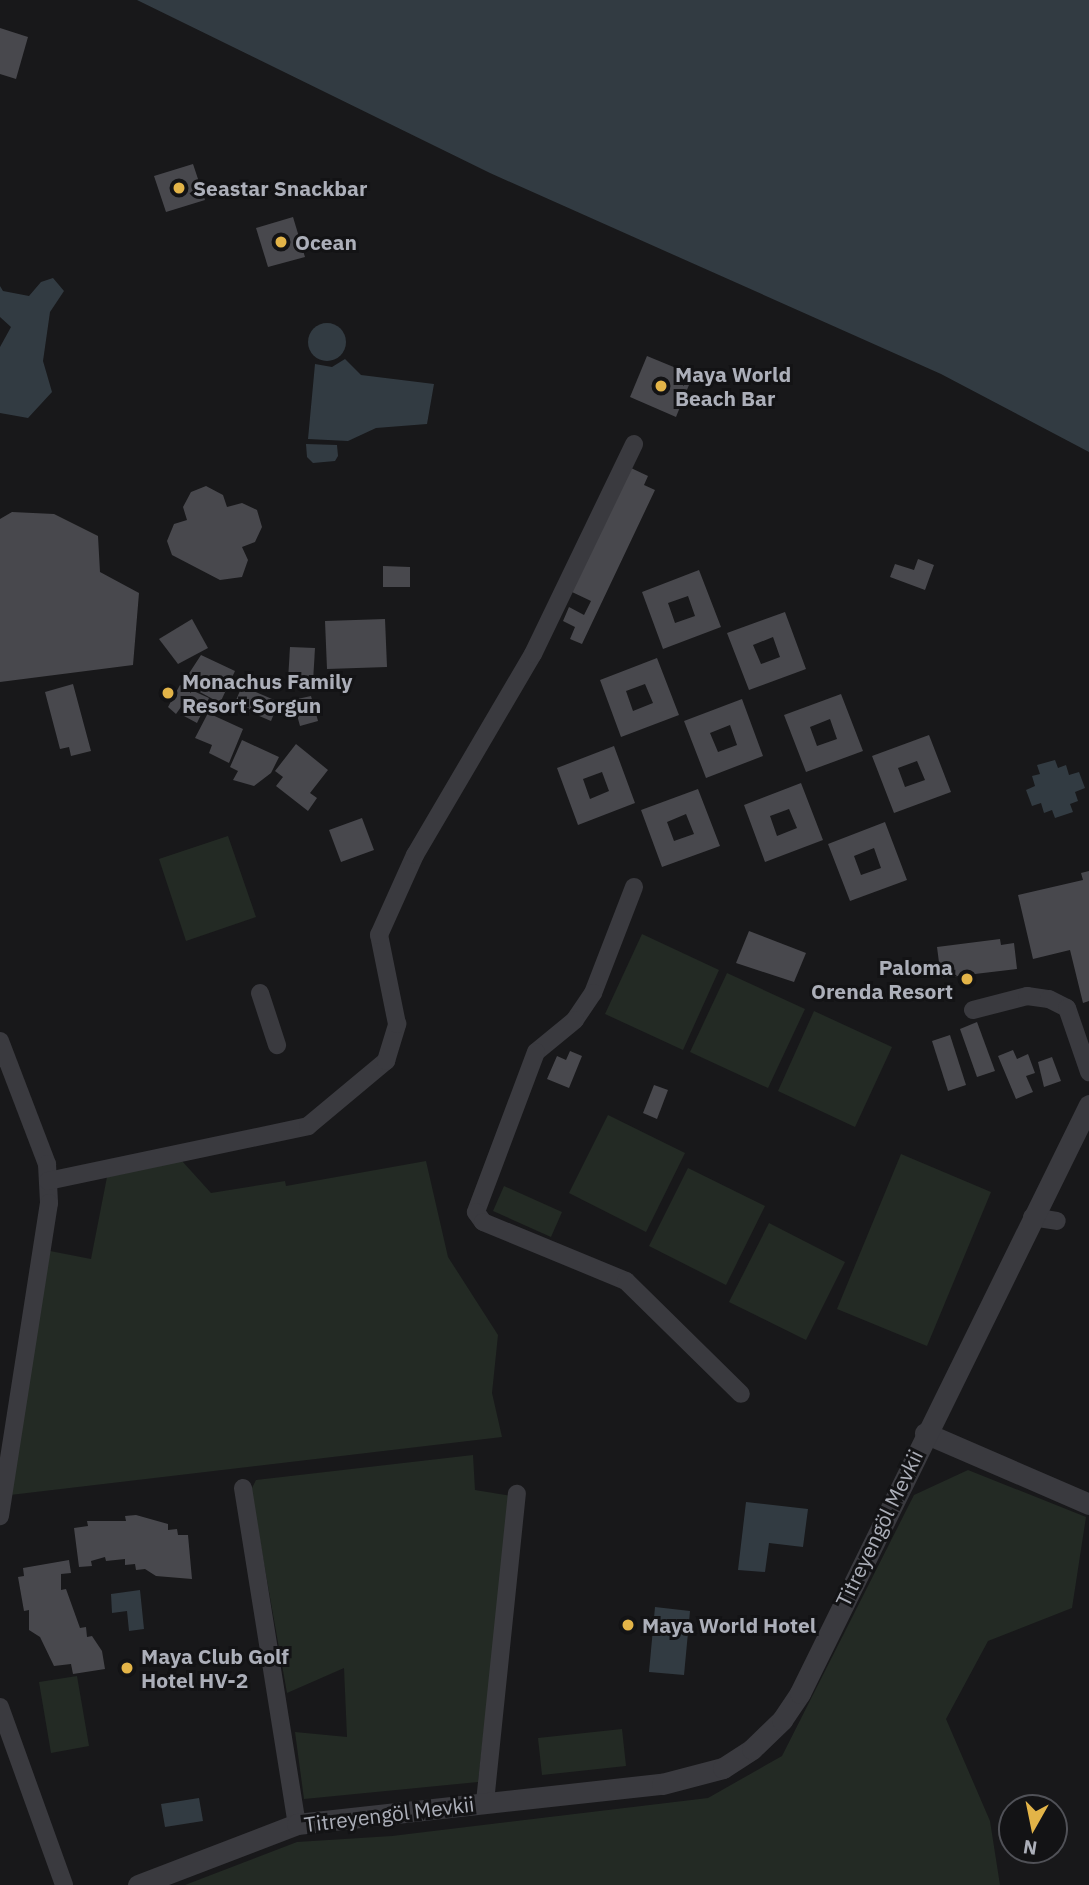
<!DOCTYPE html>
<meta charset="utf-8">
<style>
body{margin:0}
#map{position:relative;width:1089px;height:1885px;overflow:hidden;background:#18181a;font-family:"IBM Plex Sans",sans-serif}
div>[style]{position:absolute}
.green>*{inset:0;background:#232a24}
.water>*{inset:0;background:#323b42}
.round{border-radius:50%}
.building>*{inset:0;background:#48484d}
.minor>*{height:18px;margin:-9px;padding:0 9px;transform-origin:9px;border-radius:9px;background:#3a3a3f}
.tertiary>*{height:21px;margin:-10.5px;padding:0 10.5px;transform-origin:10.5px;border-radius:10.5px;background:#3a3a3f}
.dots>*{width:19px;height:19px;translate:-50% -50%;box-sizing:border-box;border:4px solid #131315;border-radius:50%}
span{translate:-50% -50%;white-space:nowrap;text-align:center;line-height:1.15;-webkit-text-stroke:6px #131315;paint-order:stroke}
.poi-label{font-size:21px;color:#acafb9;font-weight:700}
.left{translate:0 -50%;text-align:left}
.right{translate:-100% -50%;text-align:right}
.street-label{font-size:21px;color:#acafb9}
.north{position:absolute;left:998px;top:1794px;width:70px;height:70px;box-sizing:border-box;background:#131315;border:2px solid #505157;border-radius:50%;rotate:189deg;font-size:19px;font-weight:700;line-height:28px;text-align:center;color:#acafb9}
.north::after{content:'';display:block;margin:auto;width:24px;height:32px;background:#e3b448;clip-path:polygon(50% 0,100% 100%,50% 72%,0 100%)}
</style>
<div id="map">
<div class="green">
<div style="clip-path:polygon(228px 836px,256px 917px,186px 941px,159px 859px)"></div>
<div style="clip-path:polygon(642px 934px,719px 970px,683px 1050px,605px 1014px)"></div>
<div style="clip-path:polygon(727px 973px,805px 1009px,768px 1088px,690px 1052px)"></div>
<div style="clip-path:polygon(814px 1011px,892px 1047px,855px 1127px,778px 1091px)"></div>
<div style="clip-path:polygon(608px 1115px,685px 1153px,646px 1232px,569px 1193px)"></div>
<div style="clip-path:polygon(901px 1154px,991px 1192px,927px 1346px,837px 1309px)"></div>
<div style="clip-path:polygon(182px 1161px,211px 1193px,285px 1181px,286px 1186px,426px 1161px,448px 1257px,498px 1335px,492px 1393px,502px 1437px,10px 1495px,50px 1251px,91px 1259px,107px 1177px)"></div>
<div style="clip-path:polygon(688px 1168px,765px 1206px,726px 1285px,649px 1246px)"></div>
<div style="clip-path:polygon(504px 1186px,562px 1212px,551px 1237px,493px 1211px)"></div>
<div style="clip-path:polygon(769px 1223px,845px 1262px,806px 1340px,729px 1302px)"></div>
<div style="clip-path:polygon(473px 1455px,475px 1490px,511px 1496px,478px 1782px,304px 1799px,295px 1732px,347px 1737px,344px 1668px,287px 1693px,251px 1490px,256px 1480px)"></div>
<div style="clip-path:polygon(968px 1470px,1086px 1517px,1072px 1608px,988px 1641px,946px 1719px,990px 1821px,1000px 1885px,185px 1885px,297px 1842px,392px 1836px,708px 1798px,782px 1756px,914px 1495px)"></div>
<div style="clip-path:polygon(77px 1676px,89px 1746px,51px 1753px,39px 1682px)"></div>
<div style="clip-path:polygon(622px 1729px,626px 1766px,542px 1775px,538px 1738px)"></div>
</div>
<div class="water">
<div style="clip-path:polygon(137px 0,1089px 0,1089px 452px,941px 374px,490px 173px)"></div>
<div style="clip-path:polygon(53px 278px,64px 291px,50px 312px,43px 361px,52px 392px,28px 418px,0 413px,0 347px,11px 327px,0 317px,0 286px,3px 291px,29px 296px,41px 282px)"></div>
<div class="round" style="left:308px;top:323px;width:38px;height:38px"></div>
<div style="clip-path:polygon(345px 359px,361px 375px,434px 384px,427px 424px,376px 428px,348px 441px,308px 439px,315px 364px,332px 367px)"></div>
<div style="clip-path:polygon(306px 444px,337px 445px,338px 456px,335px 461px,313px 463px,307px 457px)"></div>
<div style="clip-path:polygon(1055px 760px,1058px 768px,1066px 765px,1069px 775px,1079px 772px,1085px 788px,1075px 792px,1078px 801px,1070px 804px,1073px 812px,1055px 818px,1052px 810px,1044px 813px,1041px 803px,1032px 806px,1026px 790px,1035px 786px,1032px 776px,1040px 774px,1037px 765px)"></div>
<div style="clip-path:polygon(746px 1502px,808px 1509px,803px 1547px,769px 1543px,765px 1572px,738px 1570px)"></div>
<div style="clip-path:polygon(140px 1590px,144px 1629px,129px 1631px,127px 1611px,112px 1613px,111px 1594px)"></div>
<div style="clip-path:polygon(655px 1607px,690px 1611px,684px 1675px,649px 1672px)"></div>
<div style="clip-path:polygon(199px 1798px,203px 1821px,165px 1827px,161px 1804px)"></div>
</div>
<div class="building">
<div style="clip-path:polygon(0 28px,28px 37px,16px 79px,0 74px)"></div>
<div style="clip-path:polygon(193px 164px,205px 200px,166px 212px,154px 176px)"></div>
<div style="clip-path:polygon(293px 217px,305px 257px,268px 267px,256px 228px)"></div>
<div style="clip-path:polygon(647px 356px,693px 375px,676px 417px,630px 397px)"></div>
<div style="clip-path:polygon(631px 468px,648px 476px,644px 485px,655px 490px,582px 644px,570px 639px,575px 627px,563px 621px,569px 607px,584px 615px,591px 601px,572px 592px)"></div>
<div style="clip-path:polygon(206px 486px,223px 495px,227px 507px,242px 503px,257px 510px,262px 527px,255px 542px,242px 547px,248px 560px,242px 577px,220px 580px,172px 555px,167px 541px,174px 524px,187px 520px,183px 507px,191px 492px)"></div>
<div style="clip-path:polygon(12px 512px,54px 514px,98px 536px,100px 572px,139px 593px,133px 665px,0 682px,0 519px)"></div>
<div style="clip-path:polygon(918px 559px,934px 565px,925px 590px,890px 577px,895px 564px,914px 570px)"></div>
<div style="clip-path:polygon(383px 566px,410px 567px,410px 587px,383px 587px)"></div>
<div style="clip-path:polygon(evenodd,699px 570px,721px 627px,663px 649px,642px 592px,699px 570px,688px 596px,695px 616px,675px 623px,668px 603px,688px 596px)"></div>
<div style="clip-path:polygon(evenodd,785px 612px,806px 669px,749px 690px,727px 633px,785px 612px,773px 637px,780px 657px,761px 664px,753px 645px,773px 637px)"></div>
<div style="clip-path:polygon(192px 619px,208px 648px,178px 664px,159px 639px)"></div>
<div style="clip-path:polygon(385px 619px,387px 667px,327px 669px,325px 621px)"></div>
<div style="clip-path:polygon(290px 647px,315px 648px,313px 682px,288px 681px)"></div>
<div style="clip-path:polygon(201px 655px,235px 671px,220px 703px,198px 691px,200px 685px,186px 678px)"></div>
<div style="clip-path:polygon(evenodd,657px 658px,679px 715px,621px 737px,600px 680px,657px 658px,645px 684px,653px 703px,633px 711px,626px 691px,645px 684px)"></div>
<div style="clip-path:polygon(73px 684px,91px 751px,71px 756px,69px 747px,60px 749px,45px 692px)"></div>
<div style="clip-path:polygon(180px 685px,209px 698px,197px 723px,184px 716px,186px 710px,181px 707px,176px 714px,168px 707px)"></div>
<div style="clip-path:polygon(242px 686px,279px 702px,271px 721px,234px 705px)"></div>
<div style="clip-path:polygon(evenodd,841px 694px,863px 751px,806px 772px,784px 715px,841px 694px,830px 719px,837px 739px,817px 746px,810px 727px,830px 719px)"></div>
<div style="clip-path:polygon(311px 696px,318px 721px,300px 726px,293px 700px)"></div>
<div style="clip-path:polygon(evenodd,742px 699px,763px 756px,706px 778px,684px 721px,742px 699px,730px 725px,737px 745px,718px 752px,710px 733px,730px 725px)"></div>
<div style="clip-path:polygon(208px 713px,243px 729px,229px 763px,209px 753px,212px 745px,195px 738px)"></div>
<div style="clip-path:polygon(evenodd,929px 735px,951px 792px,894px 813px,872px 756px,929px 735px,917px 761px,925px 780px,905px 787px,898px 768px,917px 761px)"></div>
<div style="clip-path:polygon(242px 740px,279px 757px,271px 773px,254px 786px,233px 780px,238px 771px,230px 767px)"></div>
<div style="clip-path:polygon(296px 744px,328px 770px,310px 793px,317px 798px,308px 811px,276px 786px,283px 777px,275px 771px)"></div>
<div style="clip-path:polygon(evenodd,614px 746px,635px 803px,578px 825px,557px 768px,614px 746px,602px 772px,609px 791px,590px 799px,583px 779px,602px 772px)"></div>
<div style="clip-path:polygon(evenodd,801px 783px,823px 840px,765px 862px,744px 805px,801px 783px,789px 809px,797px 828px,777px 836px,770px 816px,789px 809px)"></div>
<div style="clip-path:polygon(evenodd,698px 789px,720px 846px,662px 867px,641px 810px,698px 789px,686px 814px,694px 834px,674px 841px,667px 822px,686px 814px)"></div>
<div style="clip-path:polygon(362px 818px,374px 850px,341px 862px,329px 830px)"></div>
<div style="clip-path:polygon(evenodd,885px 822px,907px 880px,850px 901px,828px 844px,885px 822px,874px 848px,881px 868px,861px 875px,854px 856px,874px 848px)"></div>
<div style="clip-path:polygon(1089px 871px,1089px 1001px,1083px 1003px,1070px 950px,1033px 959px,1018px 895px,1083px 880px,1081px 873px)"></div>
<div style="clip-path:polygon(749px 931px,806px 953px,794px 982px,736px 963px)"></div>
<div style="clip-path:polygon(1000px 939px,1001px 945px,1014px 943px,1017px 969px,941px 978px,937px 947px)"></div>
<div style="clip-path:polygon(977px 1022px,995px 1071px,977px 1077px,960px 1029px)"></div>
<div style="clip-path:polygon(950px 1035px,966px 1085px,948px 1091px,932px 1041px)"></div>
<div style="clip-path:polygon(1013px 1050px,1017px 1059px,1028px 1054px,1035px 1073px,1026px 1076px,1033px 1092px,1016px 1099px,998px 1056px)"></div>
<div style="clip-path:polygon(570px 1051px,582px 1056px,569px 1088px,547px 1079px,557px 1056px,566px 1060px)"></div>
<div style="clip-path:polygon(1052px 1057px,1061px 1081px,1044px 1087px,1038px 1062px)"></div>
<div style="clip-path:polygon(654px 1085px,668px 1090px,657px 1119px,643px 1113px)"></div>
<div style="clip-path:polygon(136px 1515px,168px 1524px,168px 1530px,177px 1529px,178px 1535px,188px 1535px,192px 1579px,156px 1576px,145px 1569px,136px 1570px,135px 1564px,125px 1565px,125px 1559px,106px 1561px,105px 1557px,91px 1561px,92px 1566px,79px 1567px,74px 1528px,88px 1526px,87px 1521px,126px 1521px,125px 1516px)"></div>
<div style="clip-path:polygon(69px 1560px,71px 1573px,61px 1574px,61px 1590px,66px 1589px,80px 1628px,86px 1627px,87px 1637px,92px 1636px,102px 1651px,105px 1669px,73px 1674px,71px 1664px,54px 1666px,40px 1637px,29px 1630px,29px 1610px,24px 1611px,18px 1577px,24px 1576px,23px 1568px)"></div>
</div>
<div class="minor">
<div style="left:634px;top:887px;width:114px;rotate:111.1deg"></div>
<div style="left:593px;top:993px;width:32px;rotate:124deg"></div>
<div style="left:575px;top:1020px;width:50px;rotate:140.6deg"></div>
<div style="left:536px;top:1052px;width:171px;rotate:110.6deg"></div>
<div style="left:476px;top:1212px;width:12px;rotate:55deg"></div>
<div style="left:483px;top:1222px;width:155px;rotate:22.4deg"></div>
<div style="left:626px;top:1281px;width:161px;rotate:44.5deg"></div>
<div style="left:260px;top:993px;width:55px;rotate:71.9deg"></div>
<div style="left:973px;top:1010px;width:56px;rotate:-14.5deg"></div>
<div style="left:1027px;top:996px;width:22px;rotate:8deg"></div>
<div style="left:1049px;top:999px;width:20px;rotate:27deg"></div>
<div style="left:1067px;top:1008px;width:68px;rotate:71deg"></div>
<div style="left:0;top:1041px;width:132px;rotate:69.1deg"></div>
<div style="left:47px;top:1164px;width:39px;rotate:87deg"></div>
<div style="left:49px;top:1203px;width:317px;rotate:98.9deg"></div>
<div style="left:48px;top:1181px;width:266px;rotate:-11.9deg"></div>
<div style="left:308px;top:1126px;width:102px;rotate:-39.8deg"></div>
<div style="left:386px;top:1061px;width:39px;rotate:-73deg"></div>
<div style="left:397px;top:1024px;width:91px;rotate:-101.4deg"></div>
<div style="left:379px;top:935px;width:88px;rotate:-65.8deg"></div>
<div style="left:415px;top:855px;width:233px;rotate:-59.6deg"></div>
<div style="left:533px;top:654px;width:233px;rotate:-64.3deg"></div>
<div style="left:1032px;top:1217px;width:25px;rotate:9deg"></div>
<div style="left:243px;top:1488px;width:340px;rotate:80.9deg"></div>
<div style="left:0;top:1707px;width:189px;rotate:70.2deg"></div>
<div style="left:485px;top:1802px;width:310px;rotate:-84.1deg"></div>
</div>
<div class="tertiary">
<div style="left:925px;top:1433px;width:179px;rotate:23.4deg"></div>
<div style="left:138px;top:1885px;width:170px;rotate:-21deg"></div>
<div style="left:297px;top:1824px;width:367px;rotate:-6.3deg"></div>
<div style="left:662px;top:1784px;width:63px;rotate:-14.7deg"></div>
<div style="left:723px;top:1768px;width:35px;rotate:-33deg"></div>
<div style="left:752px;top:1749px;width:42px;rotate:-44deg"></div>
<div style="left:782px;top:1720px;width:32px;rotate:-56deg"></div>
<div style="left:800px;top:1693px;width:655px;rotate:-63.83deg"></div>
</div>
<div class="dots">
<div style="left:179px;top:188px;background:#e3b448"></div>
<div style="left:281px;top:242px;background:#e3b448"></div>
<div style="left:661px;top:386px;background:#e3b448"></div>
<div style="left:168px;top:693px;background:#e3b448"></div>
<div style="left:967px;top:979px;background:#e3b448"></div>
<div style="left:628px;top:1625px;background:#e3b448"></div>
<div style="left:127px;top:1668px;background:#e3b448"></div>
</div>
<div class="poi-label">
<span class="left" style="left:193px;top:188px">Seastar Snackbar</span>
<span class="left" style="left:295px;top:242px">Ocean</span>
<span class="left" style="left:675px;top:386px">Maya World<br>Beach Bar</span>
<span class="left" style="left:182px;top:693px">Monachus Family<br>Resort Sorgun</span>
<span class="right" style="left:953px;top:979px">Paloma<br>Orenda Resort</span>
<span class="left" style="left:642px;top:1625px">Maya World Hotel</span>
<span class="left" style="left:141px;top:1668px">Maya Club Golf<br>Hotel HV-2</span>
</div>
<div class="street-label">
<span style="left:879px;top:1528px;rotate:-64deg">Titreyengöl Mevkii</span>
<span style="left:389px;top:1814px;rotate:-7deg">Titreyengöl Mevkii</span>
</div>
<div class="north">N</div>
</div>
